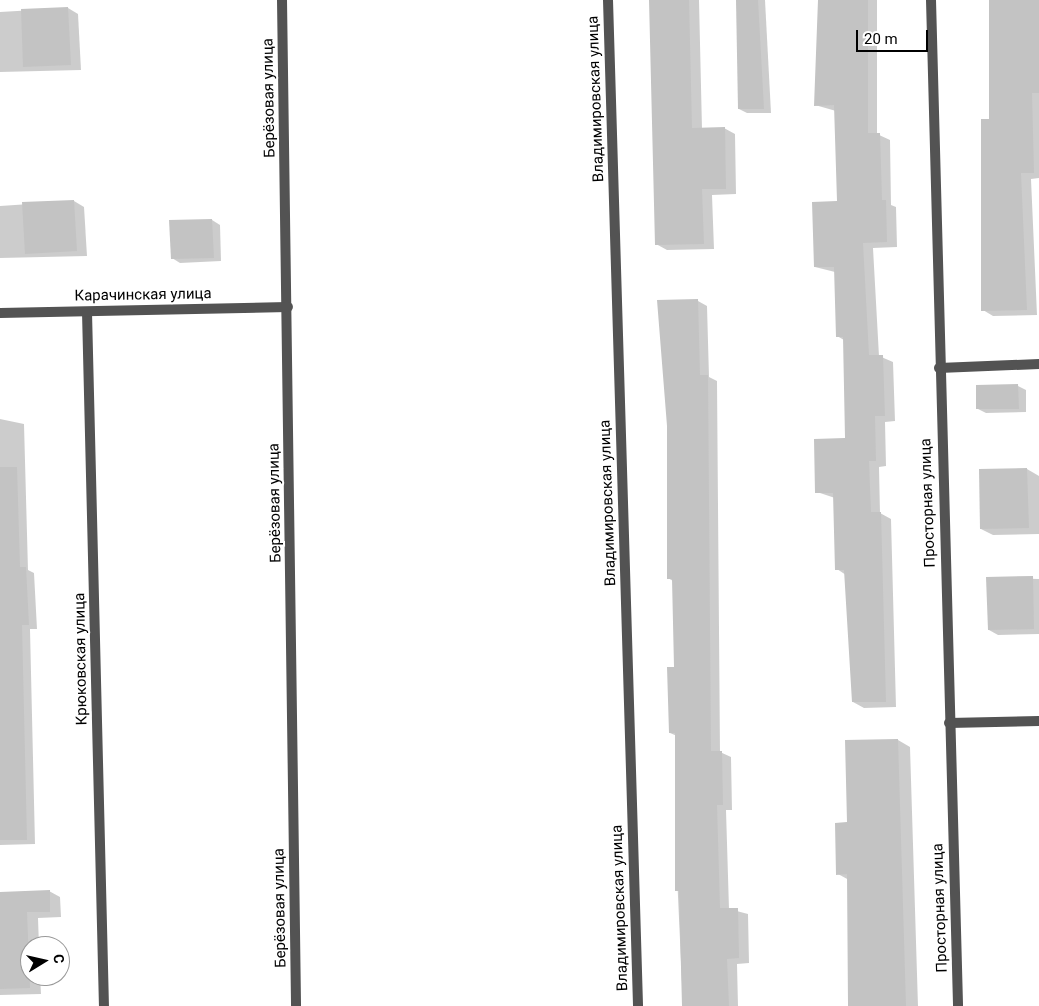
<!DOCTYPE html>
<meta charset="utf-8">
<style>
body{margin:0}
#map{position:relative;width:1039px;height:1006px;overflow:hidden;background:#fff;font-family:Roboto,sans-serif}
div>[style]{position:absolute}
.shadow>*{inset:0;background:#0003}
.building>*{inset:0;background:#c3c3c3}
.street>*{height:10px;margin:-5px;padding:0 5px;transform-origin:5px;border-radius:5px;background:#535353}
span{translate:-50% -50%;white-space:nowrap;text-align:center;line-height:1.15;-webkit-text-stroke:4px #fff;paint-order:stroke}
.street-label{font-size:15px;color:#000}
.north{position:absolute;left:20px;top:936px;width:50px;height:50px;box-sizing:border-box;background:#fff;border:1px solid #999;border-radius:50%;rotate:81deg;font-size:14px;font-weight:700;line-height:20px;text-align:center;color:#000}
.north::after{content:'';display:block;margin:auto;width:18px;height:22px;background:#000;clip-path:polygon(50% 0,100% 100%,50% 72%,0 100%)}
.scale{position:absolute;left:856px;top:30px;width:72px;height:22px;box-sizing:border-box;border:2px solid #000;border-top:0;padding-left:6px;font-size:15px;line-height:18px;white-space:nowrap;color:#000;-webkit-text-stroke:4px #fff;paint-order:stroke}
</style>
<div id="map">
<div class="shadow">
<div style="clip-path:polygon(650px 0,699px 0,702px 129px,724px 128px,735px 134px,736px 194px,712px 195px,714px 249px,667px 250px,656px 244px)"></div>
<div style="clip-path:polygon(738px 0,765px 0,771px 113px,747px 113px,739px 109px)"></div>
<div style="clip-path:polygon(819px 0,877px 0,877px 134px,890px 140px,891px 205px,896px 207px,897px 247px,873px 248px,879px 356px,893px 362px,895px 421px,885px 422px,886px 466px,879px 467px,880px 513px,891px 519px,896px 707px,864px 708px,853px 702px,846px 575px,837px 569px,835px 498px,817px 492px,846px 439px,844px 340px,837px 336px,835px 272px,815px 267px,838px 203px,836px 111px,815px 105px)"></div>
<div style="clip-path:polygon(990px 0,1039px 0,1039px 178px,1031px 179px,1037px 315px,993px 316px,983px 310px,990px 120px)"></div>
<div style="clip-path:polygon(68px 8px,78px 14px,81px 70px,0 72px,0 12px)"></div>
<div style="clip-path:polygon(74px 201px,84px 207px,87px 256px,0 258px,0 206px)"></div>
<div style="clip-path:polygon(212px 220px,220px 225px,221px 261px,180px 263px,172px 258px)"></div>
<div style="clip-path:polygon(698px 301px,707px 306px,709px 377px,717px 381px,720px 752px,731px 757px,732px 810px,726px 810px,729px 909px,748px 914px,749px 963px,737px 964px,738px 1006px,683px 1006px,675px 831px,679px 831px,677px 736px,670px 733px,675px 668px,673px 581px,668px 578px)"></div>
<div style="clip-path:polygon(1018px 386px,1026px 390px,1026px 412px,986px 413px,978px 409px)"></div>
<div style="clip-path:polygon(0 419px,24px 424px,28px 570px,34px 573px,37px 629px,30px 629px,35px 844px,0 845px)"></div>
<div style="clip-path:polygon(1027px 469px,1039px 476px,1039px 534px,993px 535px,981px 529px)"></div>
<div style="clip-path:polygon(987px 578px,1039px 579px,1039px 634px,998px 635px,989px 630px)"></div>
<div style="clip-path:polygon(898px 740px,910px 747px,918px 1006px,850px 1006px,849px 880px,838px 874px,848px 823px)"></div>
<div style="clip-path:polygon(49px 891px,60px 897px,61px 917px,38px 918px,39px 946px,30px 946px,30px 976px,40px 976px,41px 994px,0 995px,0 893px)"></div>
</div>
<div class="building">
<div style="clip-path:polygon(649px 0,689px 0,692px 128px,725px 127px,726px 189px,702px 189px,704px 244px,655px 245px)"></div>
<div style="clip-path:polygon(736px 0,758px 0,764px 109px,738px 109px)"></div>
<div style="clip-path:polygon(818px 0,868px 0,868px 133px,880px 133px,882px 200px,886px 200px,887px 242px,863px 243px,869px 355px,883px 355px,885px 416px,875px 416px,876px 461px,869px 461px,871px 512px,881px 512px,886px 702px,852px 702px,844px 570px,835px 570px,833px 493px,815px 493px,814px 439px,845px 438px,843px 337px,836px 337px,834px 267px,814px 267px,812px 202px,837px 201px,834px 105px,814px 106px)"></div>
<div style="clip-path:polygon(989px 0,1039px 0,1039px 93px,1032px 93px,1034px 173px,1021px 173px,1027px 310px,981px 311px,981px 119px,989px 119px)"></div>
<div style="clip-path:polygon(68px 7px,71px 65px,23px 67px,21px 9px)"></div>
<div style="clip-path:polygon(74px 200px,77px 251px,25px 254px,22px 202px)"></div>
<div style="clip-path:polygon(212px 219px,214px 258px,171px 259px,169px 220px)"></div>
<div style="clip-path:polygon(698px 299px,700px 375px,708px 375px,711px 751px,722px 751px,723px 805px,717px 805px,720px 908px,738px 908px,739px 958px,727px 959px,729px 1006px,682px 1006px,679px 891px,675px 891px,675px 733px,669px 733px,667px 667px,674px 667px,672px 579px,667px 579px,667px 426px,657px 300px)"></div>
<div style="clip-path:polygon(1018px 384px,1019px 409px,976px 409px,976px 385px)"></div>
<div style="clip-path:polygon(0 467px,17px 467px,20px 567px,26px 567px,29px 625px,22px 625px,27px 840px,0 840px)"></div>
<div style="clip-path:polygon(1027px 468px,1029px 528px,980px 529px,979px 469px)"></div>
<div style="clip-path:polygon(1033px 576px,1034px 629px,988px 630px,986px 577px)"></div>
<div style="clip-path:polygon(898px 739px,906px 1006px,848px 1006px,847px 874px,836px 875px,835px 823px,847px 822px,845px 740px)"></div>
<div style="clip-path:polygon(50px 890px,50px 912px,27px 912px,30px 988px,0 989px,0 892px)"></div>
</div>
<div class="street">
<div style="left:282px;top:0;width:1006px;rotate:89.2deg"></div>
<div style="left:608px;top:0;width:1006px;rotate:88.29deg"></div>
<div style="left:931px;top:0;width:1006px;rotate:88.46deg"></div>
<div style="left:87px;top:312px;width:694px;rotate:88.6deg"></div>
<div style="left:0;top:313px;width:288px;rotate:-1.2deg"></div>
<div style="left:939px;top:368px;width:100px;rotate:-2.3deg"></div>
<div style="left:949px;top:723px;width:90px;rotate:-1.3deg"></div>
</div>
<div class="street-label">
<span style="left:269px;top:98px;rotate:-91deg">Берёзовая улица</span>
<span style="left:596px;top:99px;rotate:-92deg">Владимировская улица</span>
<span style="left:143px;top:295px;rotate:-1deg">Карачинская улица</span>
<span style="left:275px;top:503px;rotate:-91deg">Берёзовая улица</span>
<span style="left:608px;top:503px;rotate:-92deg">Владимировская улица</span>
<span style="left:928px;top:503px;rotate:-92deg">Просторная улица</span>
<span style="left:81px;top:659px;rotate:-91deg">Крюковская улица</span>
<span style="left:280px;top:908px;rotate:-91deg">Берёзовая улица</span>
<span style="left:620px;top:908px;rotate:-92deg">Владимировская улица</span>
<span style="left:940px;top:908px;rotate:-92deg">Просторная улица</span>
</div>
<div class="north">С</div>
<div class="scale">20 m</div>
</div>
